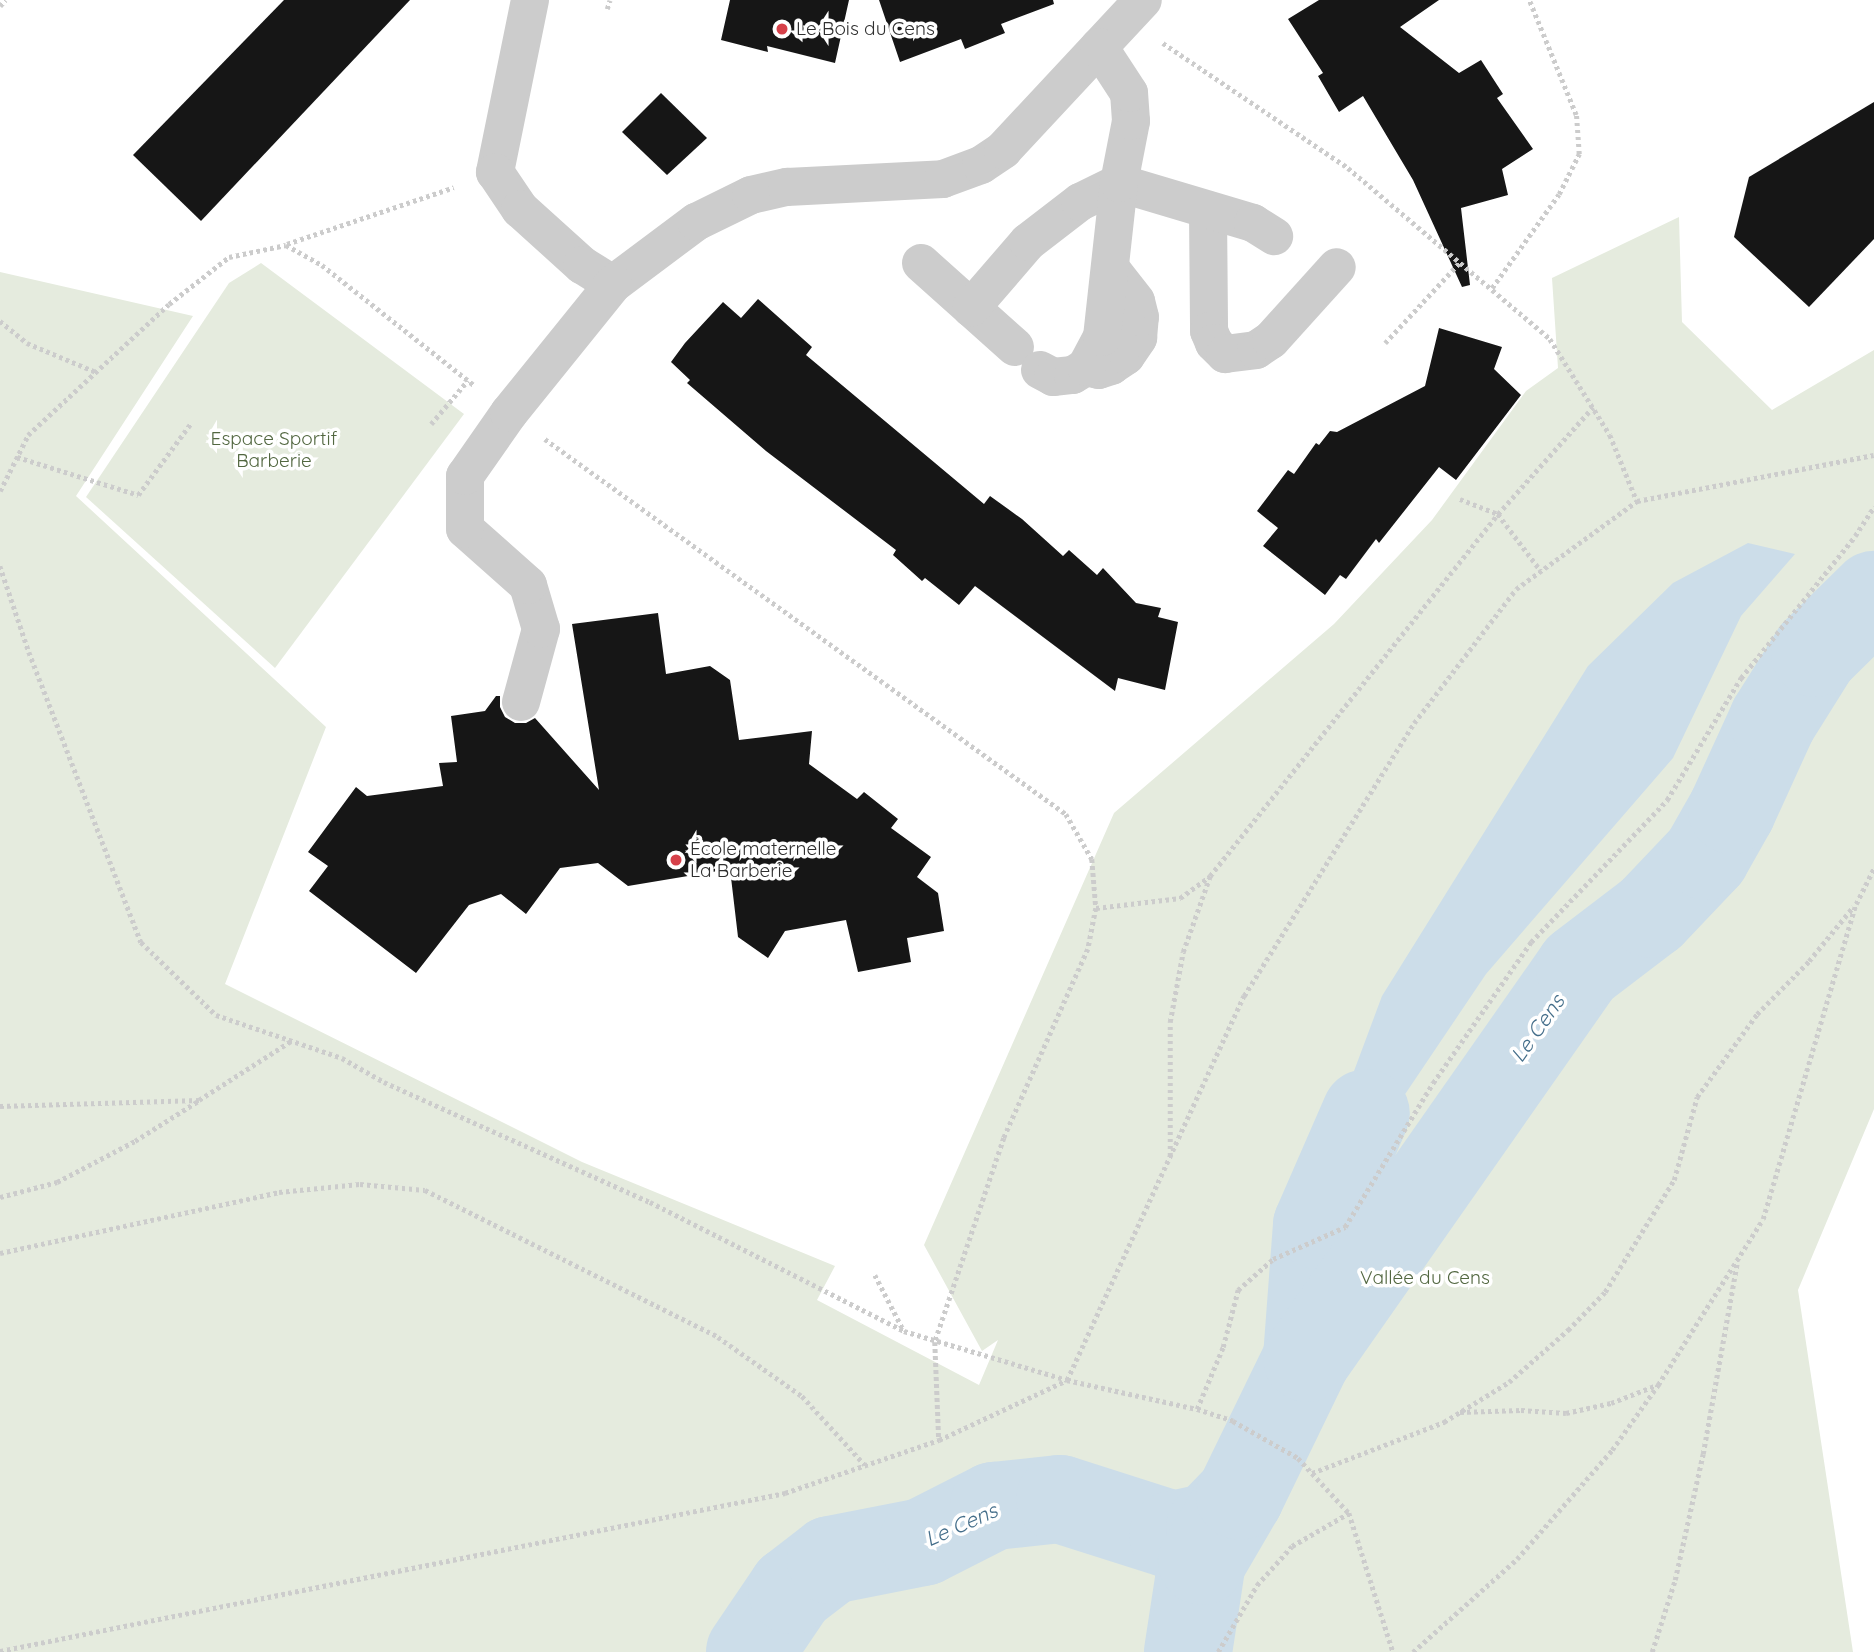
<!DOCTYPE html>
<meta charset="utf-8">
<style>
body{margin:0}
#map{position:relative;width:1874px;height:1652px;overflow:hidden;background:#fff;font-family:Quicksand,sans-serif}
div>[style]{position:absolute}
.green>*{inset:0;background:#e5ebde}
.water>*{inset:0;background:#ccdde9}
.river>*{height:88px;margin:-44px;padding:0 44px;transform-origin:44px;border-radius:44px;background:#ccdde9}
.building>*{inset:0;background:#161616}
.path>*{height:4.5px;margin-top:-2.25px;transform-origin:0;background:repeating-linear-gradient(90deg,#ccc 0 3.5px,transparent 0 7px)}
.minor>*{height:38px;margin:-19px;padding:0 19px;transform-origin:19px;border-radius:19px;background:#ccc}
.dots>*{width:19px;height:19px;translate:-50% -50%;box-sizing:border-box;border:4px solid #fff;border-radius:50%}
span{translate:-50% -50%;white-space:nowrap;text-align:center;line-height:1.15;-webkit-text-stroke:7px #fff;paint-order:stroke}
.poi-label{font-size:19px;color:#2f2f2f}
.left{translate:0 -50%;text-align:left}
.park-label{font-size:19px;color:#526740}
.water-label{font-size:21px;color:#446e8a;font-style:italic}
</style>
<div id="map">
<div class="green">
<div style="clip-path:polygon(1679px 217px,1682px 322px,1772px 410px,1874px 350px,1874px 1109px,1798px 1290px,1853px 1652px,0 1652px,0 272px,193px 316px,76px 496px,326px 727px,225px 984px,582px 1162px,835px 1266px,817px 1300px,979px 1385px,998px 1340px,982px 1351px,924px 1245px,1114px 813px,1334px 624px,1432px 520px,1526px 391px,1558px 368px,1552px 278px)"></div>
<div style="clip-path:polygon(261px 263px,464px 414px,275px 668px,86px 497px,229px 283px)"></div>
</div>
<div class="water">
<div style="clip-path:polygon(1748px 543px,1795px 554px,1741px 616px,1673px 758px,1486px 974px,1317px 1225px,1313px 1181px,1382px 996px,1588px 666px,1673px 583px)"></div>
</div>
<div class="river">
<div style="left:1307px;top:1358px;width:133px;rotate:-85.7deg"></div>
<div style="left:1317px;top:1225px;width:122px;rotate:-66.4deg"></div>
<div style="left:750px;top:1652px;width:75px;rotate:-55.9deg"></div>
<div style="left:792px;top:1590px;width:49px;rotate:-37.6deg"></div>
<div style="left:831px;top:1560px;width:94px;rotate:-11.1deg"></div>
<div style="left:923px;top:1542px;width:80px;rotate:-26.9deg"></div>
<div style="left:994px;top:1506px;width:66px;rotate:-6.1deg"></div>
<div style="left:1060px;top:1499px;width:119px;rotate:17.7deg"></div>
<div style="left:1173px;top:1535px;width:38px;rotate:-12deg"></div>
<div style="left:1210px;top:1527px;width:43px;rotate:-45.9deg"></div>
<div style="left:1188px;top:1652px;width:92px;rotate:-81.3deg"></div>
<div style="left:1202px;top:1561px;width:75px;rotate:-59.7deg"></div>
<div style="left:1240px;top:1496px;width:153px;rotate:-64.1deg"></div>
<div style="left:1307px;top:1358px;width:476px;rotate:-55deg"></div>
<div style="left:1580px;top:968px;width:89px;rotate:-37.3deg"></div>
<div style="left:1651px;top:914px;width:80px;rotate:-46.5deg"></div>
<div style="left:1706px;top:856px;width:53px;rotate:-60.5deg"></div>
<div style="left:1732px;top:810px;width:99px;rotate:-65.5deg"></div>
<div style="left:1773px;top:720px;width:79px;rotate:-57.9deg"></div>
<div style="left:1815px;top:653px;width:83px;rotate:-44.5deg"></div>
</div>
<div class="building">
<div style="clip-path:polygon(284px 0,410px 0,201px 221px,133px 155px)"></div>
<div style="clip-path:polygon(730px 0,849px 0,835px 63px,767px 46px,768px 52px,721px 40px)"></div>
<div style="clip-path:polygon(879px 0,1053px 0,1054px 4px,1001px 24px,1005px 33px,965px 49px,961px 39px,900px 62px)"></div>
<div style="clip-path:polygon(1319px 0,1439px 0,1400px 27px,1459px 73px,1481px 60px,1503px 94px,1497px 98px,1533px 149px,1502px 169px,1508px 195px,1461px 208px,1470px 285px,1462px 287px,1413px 180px,1363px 96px,1339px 112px,1318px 76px,1323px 73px,1288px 19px)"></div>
<div style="clip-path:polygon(661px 93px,707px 138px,667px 175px,622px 132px)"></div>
<div style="clip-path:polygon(1874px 102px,1874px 239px,1809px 307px,1734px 237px,1749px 177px)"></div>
<div style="clip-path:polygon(758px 299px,812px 347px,806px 355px,984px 504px,990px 496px,1022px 519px,1063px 556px,1069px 550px,1097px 575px,1103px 568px,1136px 603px,1161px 608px,1158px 617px,1178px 622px,1165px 690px,1118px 678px,1115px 691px,975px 586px,959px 605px,925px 578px,922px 581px,893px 555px,896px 550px,766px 451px,687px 383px,690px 380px,671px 362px,685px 343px,723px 302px,741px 318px)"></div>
<div style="clip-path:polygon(1439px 328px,1502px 347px,1494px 369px,1521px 395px,1456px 480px,1439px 467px,1379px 543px,1376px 539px,1346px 579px,1340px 575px,1325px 595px,1263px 546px,1278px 528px,1257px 511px,1288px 470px,1294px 474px,1316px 443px,1319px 445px,1330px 431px,1337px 432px,1425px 386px)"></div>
<div style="clip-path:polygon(658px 613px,666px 674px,710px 666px,730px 680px,739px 740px,812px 731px,809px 764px,857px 799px,864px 792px,898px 819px,891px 828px,931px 857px,917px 877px,938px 893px,944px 931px,907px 938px,911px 962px,858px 972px,846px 920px,785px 931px,768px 958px,738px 937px,730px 869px,628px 886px,598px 863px,560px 868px,526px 914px,501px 894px,469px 905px,416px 973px,309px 891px,328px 866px,308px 852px,356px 787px,367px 796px,443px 786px,439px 763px,457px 762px,451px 716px,485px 711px,496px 696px,500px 696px,500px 707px,505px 717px,515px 723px,526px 723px,535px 718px,599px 790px,572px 624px)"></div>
</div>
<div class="path">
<div style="left:0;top:6px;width:8px;rotate:-50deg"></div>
<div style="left:607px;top:9px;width:9px;rotate:-72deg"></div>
<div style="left:1163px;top:43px;width:223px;rotate:34deg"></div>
<div style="left:1348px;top:168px;width:265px;rotate:40.2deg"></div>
<div style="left:1550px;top:339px;width:113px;rotate:58deg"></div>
<div style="left:1610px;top:435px;width:71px;rotate:67.8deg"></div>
<div style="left:287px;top:244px;width:176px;rotate:-18.8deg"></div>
<div style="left:1492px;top:288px;width:115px;rotate:-54.5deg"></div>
<div style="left:1559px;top:194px;width:45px;rotate:-63.4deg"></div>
<div style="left:1579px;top:154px;width:39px;rotate:-94deg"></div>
<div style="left:1576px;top:115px;width:124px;rotate:-112.2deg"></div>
<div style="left:0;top:321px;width:35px;rotate:39deg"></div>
<div style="left:27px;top:343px;width:75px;rotate:22.8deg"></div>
<div style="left:1385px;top:343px;width:109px;rotate:-47.2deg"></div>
<div style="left:431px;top:424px;width:57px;rotate:-49.9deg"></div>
<div style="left:545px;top:439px;width:642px;rotate:35.75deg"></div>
<div style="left:1066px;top:814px;width:52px;rotate:60deg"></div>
<div style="left:1092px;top:859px;width:49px;rotate:85.3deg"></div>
<div style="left:1096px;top:908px;width:42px;rotate:101deg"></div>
<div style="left:1088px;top:949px;width:207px;rotate:114deg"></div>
<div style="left:1004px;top:1138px;width:215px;rotate:108.7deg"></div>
<div style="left:935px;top:1342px;width:98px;rotate:87.7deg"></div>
<div style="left:17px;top:457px;width:127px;rotate:17.4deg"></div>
<div style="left:138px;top:495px;width:89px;rotate:-53.6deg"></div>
<div style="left:0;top:491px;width:63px;rotate:-63.4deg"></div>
<div style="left:28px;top:435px;width:192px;rotate:-42.9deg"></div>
<div style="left:169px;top:304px;width:76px;rotate:-38.1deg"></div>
<div style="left:229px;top:257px;width:58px;rotate:-11.9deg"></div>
<div style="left:286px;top:245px;width:41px;rotate:29.1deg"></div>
<div style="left:322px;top:265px;width:194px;rotate:38.3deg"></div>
<div style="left:1460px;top:499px;width:41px;rotate:21.5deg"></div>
<div style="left:1498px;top:514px;width:71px;rotate:53deg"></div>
<div style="left:0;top:566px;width:91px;rotate:71.4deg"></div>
<div style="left:29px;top:652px;width:311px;rotate:68.9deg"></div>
<div style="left:141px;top:942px;width:105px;rotate:44.2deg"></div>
<div style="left:216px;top:1015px;width:133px;rotate:18.8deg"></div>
<div style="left:342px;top:1058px;width:48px;rotate:29.7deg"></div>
<div style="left:384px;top:1082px;width:292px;rotate:24.3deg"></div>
<div style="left:650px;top:1202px;width:285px;rotate:26.9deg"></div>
<div style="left:904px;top:1331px;width:170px;rotate:16.7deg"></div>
<div style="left:1067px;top:1380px;width:133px;rotate:12.6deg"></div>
<div style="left:1197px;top:1409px;width:38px;rotate:18deg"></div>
<div style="left:1233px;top:1421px;width:75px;rotate:29.6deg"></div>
<div style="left:1298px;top:1458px;width:75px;rotate:47.2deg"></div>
<div style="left:1349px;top:1513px;width:146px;rotate:72.4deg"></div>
<div style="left:1096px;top:908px;width:85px;rotate:-6.8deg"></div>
<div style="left:1180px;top:898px;width:37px;rotate:-36deg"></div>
<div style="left:1210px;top:876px;width:463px;rotate:-51.5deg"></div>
<div style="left:1498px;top:514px;width:143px;rotate:-48.4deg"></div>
<div style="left:0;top:1106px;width:199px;rotate:-1.7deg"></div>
<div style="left:199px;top:1100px;width:109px;rotate:-32.7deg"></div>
<div style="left:1170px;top:1156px;width:134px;rotate:-90deg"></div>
<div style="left:1170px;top:1022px;width:71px;rotate:-79.5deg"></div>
<div style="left:1183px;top:952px;width:81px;rotate:-70.4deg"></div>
<div style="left:0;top:1197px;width:59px;rotate:-14.7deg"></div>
<div style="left:57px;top:1182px;width:88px;rotate:-27.7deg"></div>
<div style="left:135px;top:1141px;width:75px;rotate:-32.4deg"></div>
<div style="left:0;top:1253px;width:286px;rotate:-12.3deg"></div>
<div style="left:279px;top:1192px;width:81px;rotate:-5.6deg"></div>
<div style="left:360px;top:1184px;width:65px;rotate:5.3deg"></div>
<div style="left:425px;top:1190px;width:328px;rotate:26.6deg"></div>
<div style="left:718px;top:1337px;width:103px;rotate:35.1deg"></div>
<div style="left:802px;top:1396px;width:93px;rotate:47.6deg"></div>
<div style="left:875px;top:1275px;width:63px;rotate:62.6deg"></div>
<div style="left:1197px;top:1409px;width:67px;rotate:-67.2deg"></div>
<div style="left:1223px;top:1347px;width:59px;rotate:-75.3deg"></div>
<div style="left:1238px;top:1290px;width:47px;rotate:-41.5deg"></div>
<div style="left:1273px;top:1259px;width:79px;rotate:-24deg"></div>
<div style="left:1345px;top:1227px;width:169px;rotate:-58.6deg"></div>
<div style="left:1433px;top:1083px;width:172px;rotate:-55.2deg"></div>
<div style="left:1531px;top:942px;width:197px;rotate:-46.2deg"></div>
<div style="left:1667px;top:800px;width:143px;rotate:-58.8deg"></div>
<div style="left:1741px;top:678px;width:182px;rotate:-51.2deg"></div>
<div style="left:1855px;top:536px;width:35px;rotate:-57deg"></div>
<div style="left:1460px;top:1412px;width:61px;rotate:-1.9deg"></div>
<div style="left:1521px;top:1410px;width:45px;rotate:3.8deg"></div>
<div style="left:1566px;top:1413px;width:46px;rotate:-12.5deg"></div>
<div style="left:1611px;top:1403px;width:49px;rotate:-21.4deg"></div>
<div style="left:1312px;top:1473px;width:142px;rotate:-21.1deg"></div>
<div style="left:1444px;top:1422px;width:76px;rotate:-31.6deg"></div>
<div style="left:1509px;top:1382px;width:79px;rotate:-41.4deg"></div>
<div style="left:1568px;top:1330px;width:53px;rotate:-45.8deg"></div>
<div style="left:1605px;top:1292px;width:132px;rotate:-58.4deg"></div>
<div style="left:1674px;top:1180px;width:86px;rotate:-74.5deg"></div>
<div style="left:1697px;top:1097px;width:102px;rotate:-54.1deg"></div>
<div style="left:1757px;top:1014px;width:74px;rotate:-45.5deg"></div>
<div style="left:1809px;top:961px;width:70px;rotate:-50.8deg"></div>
<div style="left:0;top:1651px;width:801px;rotate:-11.38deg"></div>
<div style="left:785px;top:1493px;width:163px;rotate:-19deg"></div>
<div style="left:939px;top:1440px;width:141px;rotate:-25.1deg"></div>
<div style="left:1067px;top:1380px;width:423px;rotate:-65.3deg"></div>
<div style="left:1244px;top:996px;width:322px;rotate:-58.1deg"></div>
<div style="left:1414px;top:723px;width:168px;rotate:-52.7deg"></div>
<div style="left:1516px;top:589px;width:150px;rotate:-36deg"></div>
<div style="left:1637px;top:501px;width:241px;rotate:-11deg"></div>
<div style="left:1218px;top:1652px;width:78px;rotate:-59.8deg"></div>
<div style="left:1257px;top:1585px;width:52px;rotate:-48.1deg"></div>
<div style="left:1292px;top:1546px;width:66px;rotate:-30.1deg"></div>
<div style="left:1413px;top:1652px;width:140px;rotate:-41.8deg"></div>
<div style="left:1517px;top:1559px;width:145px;rotate:-48.9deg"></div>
<div style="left:1612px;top:1450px;width:80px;rotate:-54.7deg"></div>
<div style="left:1658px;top:1385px;width:196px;rotate:-57.7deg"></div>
<div style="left:1763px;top:1219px;width:328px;rotate:-73.6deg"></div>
<div style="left:1856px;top:904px;width:40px;rotate:-63.4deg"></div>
<div style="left:1652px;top:1652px;width:76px;rotate:-72.3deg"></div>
<div style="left:1675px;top:1580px;width:129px;rotate:-77.5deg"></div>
<div style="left:1703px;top:1454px;width:194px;rotate:-79.9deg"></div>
</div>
<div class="minor">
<div style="left:530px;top:0;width:176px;rotate:101.5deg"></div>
<div style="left:495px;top:172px;width:45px;rotate:56deg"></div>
<div style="left:520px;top:209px;width:84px;rotate:42.1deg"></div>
<div style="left:582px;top:265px;width:36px;rotate:32deg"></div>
<div style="left:613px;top:284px;width:104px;rotate:-36.8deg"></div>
<div style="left:696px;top:222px;width:61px;rotate:-26.1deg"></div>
<div style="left:751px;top:195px;width:37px;rotate:-13deg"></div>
<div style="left:787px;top:187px;width:156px;rotate:-2.9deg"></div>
<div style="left:943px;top:179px;width:40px;rotate:-20.2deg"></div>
<div style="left:981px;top:165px;width:27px;rotate:-34deg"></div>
<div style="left:1003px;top:150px;width:205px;rotate:-47deg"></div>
<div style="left:1208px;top:210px;width:121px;rotate:89.5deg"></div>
<div style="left:1209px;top:331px;width:13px;rotate:67deg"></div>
<div style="left:1214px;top:343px;width:16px;rotate:45deg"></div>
<div style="left:1225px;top:354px;width:31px;rotate:-7deg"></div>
<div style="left:1256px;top:350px;width:18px;rotate:-34deg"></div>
<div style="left:1271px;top:340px;width:98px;rotate:-47.9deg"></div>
<div style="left:921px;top:263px;width:126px;rotate:41.8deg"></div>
<div style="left:971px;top:308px;width:87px;rotate:-49.2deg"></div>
<div style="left:1028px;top:242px;width:66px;rotate:-37.6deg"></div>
<div style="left:1080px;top:202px;width:43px;rotate:-26deg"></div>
<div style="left:1119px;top:183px;width:140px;rotate:16.6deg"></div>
<div style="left:1253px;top:223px;width:25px;rotate:32deg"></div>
<div style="left:1086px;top:367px;width:13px;rotate:13deg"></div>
<div style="left:1099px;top:370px;width:13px;rotate:-18deg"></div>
<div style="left:1111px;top:366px;width:18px;rotate:-34deg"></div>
<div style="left:1126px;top:356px;width:22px;rotate:-56deg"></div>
<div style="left:1138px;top:338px;width:21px;rotate:-85deg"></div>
<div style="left:1140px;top:317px;width:16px;rotate:-104deg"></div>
<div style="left:1136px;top:301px;width:41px;rotate:-128deg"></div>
<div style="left:1040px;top:370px;width:15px;rotate:28deg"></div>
<div style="left:1053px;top:377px;width:20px;rotate:-6deg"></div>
<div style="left:1073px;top:375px;width:15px;rotate:-32deg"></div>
<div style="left:1086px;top:367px;width:34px;rotate:-62deg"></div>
<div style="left:1102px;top:337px;width:155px;rotate:-83.7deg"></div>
<div style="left:1119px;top:183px;width:63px;rotate:-79deg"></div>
<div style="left:1131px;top:121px;width:28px;rotate:-94deg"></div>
<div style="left:1129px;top:93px;width:55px;rotate:-123.1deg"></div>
<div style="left:521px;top:702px;width:76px;rotate:-74.7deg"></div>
<div style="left:541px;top:629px;width:46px;rotate:-106.5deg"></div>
<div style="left:528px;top:585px;width:84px;rotate:-138.4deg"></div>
<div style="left:465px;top:529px;width:53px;rotate:-90deg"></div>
<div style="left:465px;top:476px;width:77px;rotate:-55.1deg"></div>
<div style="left:509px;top:413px;width:166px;rotate:-51.1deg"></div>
</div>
<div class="dots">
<div style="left:782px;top:29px;background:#d6414a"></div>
<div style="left:676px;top:860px;background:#d6414a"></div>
</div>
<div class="poi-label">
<span class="left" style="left:796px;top:29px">Le Bois du Cens</span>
<span class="left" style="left:690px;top:860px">École maternelle<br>La Barberie</span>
</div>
<div class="park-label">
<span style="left:274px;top:450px">Espace Sportif<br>Barberie</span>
<span style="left:1425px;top:1278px">Vallée du Cens</span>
</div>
<div class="water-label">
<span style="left:1537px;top:1028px;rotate:-55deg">Le Cens</span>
<span style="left:961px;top:1524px;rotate:-24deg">Le Cens</span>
</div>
</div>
